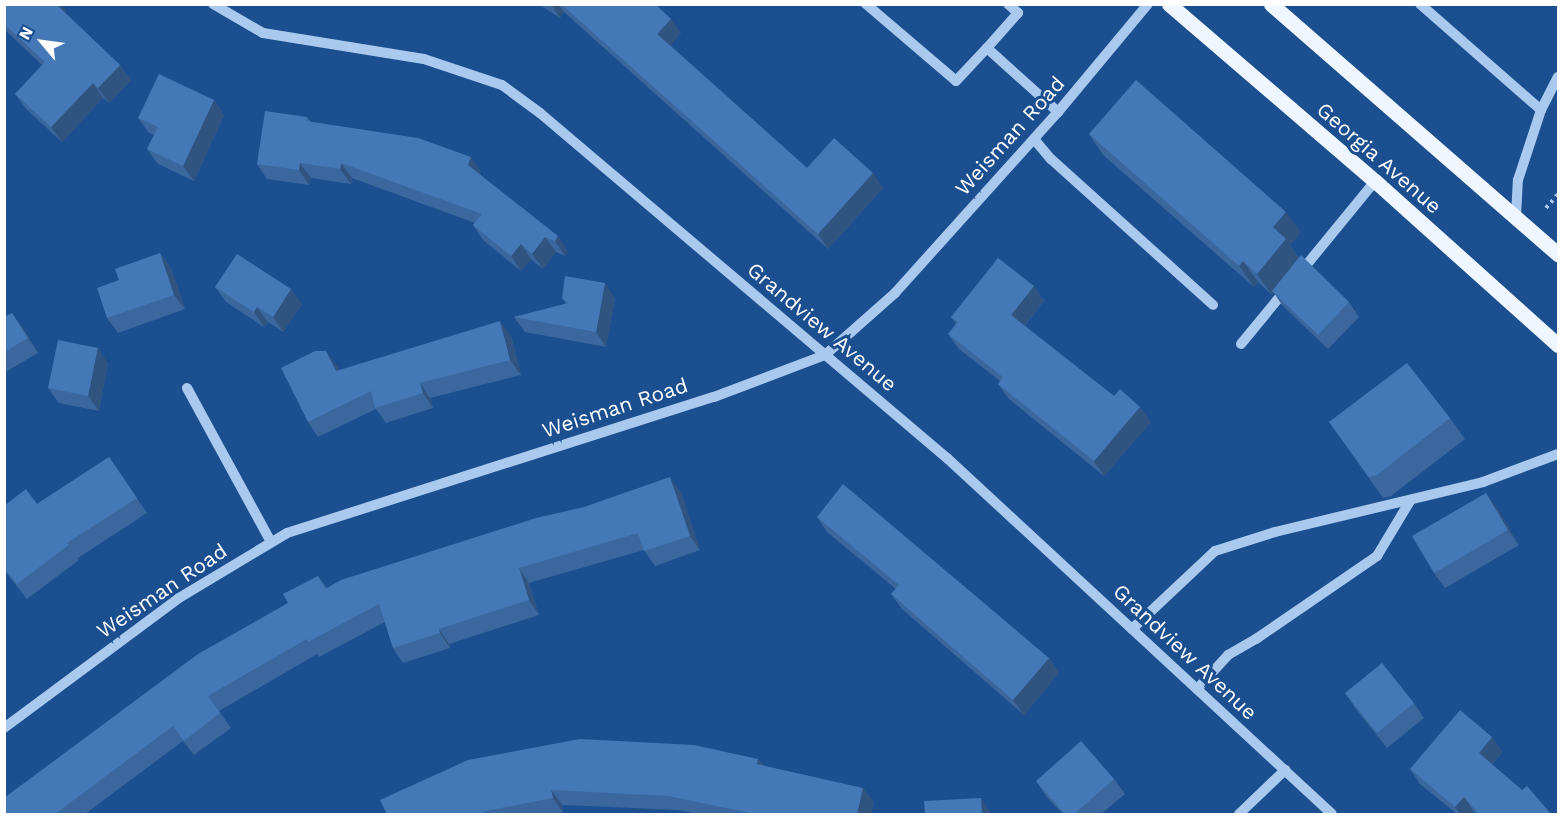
<!DOCTYPE html>
<style>
body{margin:0}
#map{position:relative;width:1563px;height:819px;overflow:hidden;background:#1b4f8f;font-family:"Work Sans",sans-serif}
div>[style]{position:absolute}
.path>*{height:4px;margin-top:-2px;transform-origin:0;background:repeating-linear-gradient(90deg,#a9c9ee 0 3px,transparent 0 7.5px)}
.minor>*{height:10px;margin:-5px;padding:0 5px;transform-origin:5px;border-radius:5px;background:#a9c9ee}
.major>*{height:15px;margin:-7.5px;padding:0 7.5px;transform-origin:7.5px;border-radius:7.5px;background:#f0f6ff}
.wall>*{inset:0;background:#3a679d}
.shaded-wall>*{inset:0;background:#305480}
.building>*{inset:0;background:#4478b7}
span{translate:-50% -50%;white-space:nowrap;text-align:center;line-height:1.15;-webkit-text-stroke:6px #1b4f8f;paint-order:stroke}
.street-label{font-size:21px;color:#fff}
.frame{position:absolute;inset:0;border:6px solid #fff;pointer-events:none}
.north{position:absolute;left:12px;top:12px;width:60px;height:60px;-webkit-text-stroke:4px #1b4f8f;paint-order:stroke;rotate:299deg;font-size:16px;font-weight:700;line-height:24px;text-align:center;color:#fff}
.north::after{content:'';display:block;margin:auto;width:21px;height:27px;background:#fff;clip-path:polygon(50% 0,100% 100%,50% 72%,0 100%)}
</style>
<div id="map">
<div class="path">
<div style="left:1546px;top:208px;width:18px;rotate:-49deg"></div>
</div>
<div class="minor">
<div style="left:213px;top:4px;width:58px;rotate:30.1deg"></div>
<div style="left:263px;top:33px;width:163px;rotate:9.2deg"></div>
<div style="left:424px;top:59px;width:82px;rotate:18.4deg"></div>
<div style="left:502px;top:85px;width:47px;rotate:36.4deg"></div>
<div style="left:540px;top:113px;width:534px;rotate:40.29deg"></div>
<div style="left:947px;top:458px;width:524px;rotate:42.76deg"></div>
<div style="left:866px;top:4px;width:118px;rotate:40.5deg"></div>
<div style="left:956px;top:81px;width:45px;rotate:-46.8deg"></div>
<div style="left:987px;top:48px;width:96px;rotate:42deg"></div>
<div style="left:1420px;top:4px;width:161px;rotate:41.2deg"></div>
<div style="left:987px;top:48px;width:47px;rotate:-48.5deg"></div>
<div style="left:1018px;top:13px;width:13px;rotate:-138deg"></div>
<div style="left:1034px;top:139px;width:26px;rotate:50deg"></div>
<div style="left:1051px;top:159px;width:218px;rotate:42deg"></div>
<div style="left:1516px;top:216px;width:36px;rotate:-87deg"></div>
<div style="left:1518px;top:180px;width:74px;rotate:-71.8deg"></div>
<div style="left:1541px;top:110px;width:37px;rotate:-63deg"></div>
<div style="left:1299px;top:274px;width:120px;rotate:-50.7deg"></div>
<div style="left:1241px;top:344px;width:72px;rotate:-50.6deg"></div>
<div style="left:187px;top:388px;width:175px;rotate:61.4deg"></div>
<div style="left:1132px;top:629px;width:114px;rotate:-43.2deg"></div>
<div style="left:1215px;top:551px;width:63px;rotate:-17.6deg"></div>
<div style="left:1275px;top:532px;width:214px;rotate:-13.5deg"></div>
<div style="left:1483px;top:482px;width:80px;rotate:-20.5deg"></div>
<div style="left:1197px;top:689px;width:46px;rotate:-47.6deg"></div>
<div style="left:1228px;top:655px;width:32px;rotate:-30deg"></div>
<div style="left:1256px;top:639px;width:147px;rotate:-34.4deg"></div>
<div style="left:1377px;top:556px;width:64px;rotate:-59deg"></div>
<div style="left:4px;top:728px;width:218px;rotate:-36.6deg"></div>
<div style="left:179px;top:598px;width:126px;rotate:-31deg"></div>
<div style="left:287px;top:533px;width:448px;rotate:-17.7deg"></div>
<div style="left:714px;top:397px;width:119px;rotate:-20.7deg"></div>
<div style="left:825px;top:355px;width:94px;rotate:-41.5deg"></div>
<div style="left:895px;top:293px;width:244px;rotate:-48deg"></div>
<div style="left:1058px;top:112px;width:141px;rotate:-50.2deg"></div>
<div style="left:1239px;top:814px;width:64px;rotate:-43.7deg"></div>
</div>
<div class="major">
<div style="left:1169px;top:4px;width:272px;rotate:40.7deg"></div>
<div style="left:1375px;top:181px;width:246px;rotate:41.9deg"></div>
<div style="left:1271px;top:4px;width:381px;rotate:41.1deg"></div>
</div>
<div class="wall">
<div style="clip-path:polygon(4px 4px,66px 11px,64px 12px,120px 65px,131px 80px,109px 103px,103px 98px,62px 142px,26px 109px,15px 94px,42px 65px,4px 29px)"></div>
<div style="clip-path:polygon(538px 4px,655px 4px,681px 33px,670px 45px,807px 168px,883px 188px,828px 249px,564px 12px,560px 18px)"></div>
<div style="clip-path:polygon(214px 100px,224px 115px,194px 181px,158px 164px,147px 149px,154px 135px,149px 133px,138px 118px)"></div>
<div style="clip-path:polygon(307px 117px,311px 122px,481px 172px,480px 175px,568px 251px,565px 256px,556px 252px,543px 269px,531px 259px,521px 271px,483px 240px,473px 225px,475px 223px,352px 178px,351px 184px,311px 178px,309px 185px,267px 179px,257px 164px)"></div>
<div style="clip-path:polygon(1089px 134px,1301px 232px,1290px 245px,1299px 258px,1349px 302px,1359px 317px,1328px 349px,1282px 305px,1274px 293px,1272px 295px,1258px 282px,1254px 287px,1103px 155px)"></div>
<div style="clip-path:polygon(160px 253px,171px 268px,185px 309px,118px 333px,107px 318px,119px 280px)"></div>
<div style="clip-path:polygon(1034px 286px,1044px 301px,1025px 326px,1114px 396px,1140px 407px,1151px 422px,1104px 476px,1009px 399px,998px 384px,1000px 381px,959px 349px,948px 334px,956px 324px,951px 317px)"></div>
<div style="clip-path:polygon(215px 287px,302px 304px,283px 332px,268px 322px,264px 327px,226px 302px)"></div>
<div style="clip-path:polygon(562px 298px,615px 298px,606px 347px,525px 332px,514px 317px,566px 304px)"></div>
<div style="clip-path:polygon(4px 317px,23px 328px,38px 353px,4px 373px)"></div>
<div style="clip-path:polygon(511px 336px,521px 375px,430px 398px,433px 408px,386px 423px,376px 409px,318px 437px,308px 422px,337px 366px,339px 370px)"></div>
<div style="clip-path:polygon(108px 363px,99px 411px,59px 403px,48px 388px)"></div>
<div style="clip-path:polygon(1450px 418px,1465px 439px,1391px 496px,1383px 498px,1329px 422px)"></div>
<div style="clip-path:polygon(109px 457px,147px 513px,78px 558px,79px 560px,27px 599px,4px 570px,4px 506px,37px 504px)"></div>
<div style="clip-path:polygon(681px 492px,700px 550px,655px 566px,644px 550px,529px 583px,539px 615px,449px 644px,450px 648px,403px 663px,393px 648px,385px 622px,319px 657px,317px 654px,219px 711px,231px 728px,194px 755px,183px 741px,85px 814px,4px 814px,288px 603px,318px 576px,327px 588px)"></div>
<div style="clip-path:polygon(1497px 508px,1519px 545px,1445px 588px,1434px 573px)"></div>
<div style="clip-path:polygon(817px 517px,1049px 658px,1059px 673px,1024px 715px,902px 609px,891px 594px,896px 589px,827px 532px)"></div>
<div style="clip-path:polygon(1345px 693px,1414px 703px,1424px 718px,1387px 748px,1355px 708px)"></div>
<div style="clip-path:polygon(1492px 737px,1502px 752px,1492px 765px,1551px 814px,1476px 814px,1474px 812px,1472px 814px,1457px 814px,1420px 784px,1410px 769px)"></div>
<div style="clip-path:polygon(758px 759px,763px 765px,874px 802px,871px 814px,697px 814px,678px 810px,562px 805px,563px 813px,556px 814px,387px 814px)"></div>
<div style="clip-path:polygon(1114px 779px,1125px 794px,1101px 814px,1063px 814px,1046px 796px,1036px 781px)"></div>
</div>
<div class="shaded-wall">
<div style="clip-path:polygon(54px 4px,61px 4px,66px 11px,62px 15px)"></div>
<div style="clip-path:polygon(551px 4px,558px 4px,564px 12px,560px 18px)"></div>
<div style="clip-path:polygon(671px 19px,681px 33px,668px 49px,657px 34px)"></div>
<div style="clip-path:polygon(120px 65px,131px 80px,109px 103px,98px 88px)"></div>
<div style="clip-path:polygon(93px 83px,103px 98px,62px 142px,51px 127px)"></div>
<div style="clip-path:polygon(214px 100px,224px 115px,194px 181px,183px 166px)"></div>
<div style="clip-path:polygon(471px 157px,481px 172px,478px 180px,468px 165px)"></div>
<div style="clip-path:polygon(300px 163px,311px 178px,309px 185px,299px 170px)"></div>
<div style="clip-path:polygon(341px 163px,352px 178px,351px 184px,340px 169px)"></div>
<div style="clip-path:polygon(873px 173px,883px 188px,828px 249px,818px 234px)"></div>
<div style="clip-path:polygon(1286px 212px,1301px 232px,1290px 245px,1300px 260px,1272px 295px,1257px 274px,1273px 227px)"></div>
<div style="clip-path:polygon(558px 236px,568px 251px,565px 256px,555px 241px)"></div>
<div style="clip-path:polygon(545px 237px,556px 252px,543px 269px,532px 254px)"></div>
<div style="clip-path:polygon(521px 244px,531px 259px,521px 271px,511px 256px)"></div>
<div style="clip-path:polygon(160px 253px,171px 268px,185px 309px,174px 295px)"></div>
<div style="clip-path:polygon(1243px 261px,1258px 282px,1254px 287px,1239px 266px)"></div>
<div style="clip-path:polygon(605px 283px,615px 298px,606px 347px,596px 332px)"></div>
<div style="clip-path:polygon(1034px 286px,1044px 301px,1021px 330px,1011px 315px)"></div>
<div style="clip-path:polygon(291px 289px,302px 304px,283px 332px,273px 317px)"></div>
<div style="clip-path:polygon(257px 307px,268px 322px,264px 327px,254px 312px)"></div>
<div style="clip-path:polygon(12px 313px,23px 328px,38px 353px,28px 338px)"></div>
<div style="clip-path:polygon(500px 321px,511px 336px,521px 375px,510px 360px)"></div>
<div style="clip-path:polygon(98px 348px,108px 363px,99px 411px,88px 396px)"></div>
<div style="clip-path:polygon(326px 351px,337px 366px,346px 386px,336px 371px)"></div>
<div style="clip-path:polygon(420px 383px,430px 398px,433px 408px,423px 393px)"></div>
<div style="clip-path:polygon(1140px 407px,1151px 422px,1104px 476px,1094px 461px)"></div>
<div style="clip-path:polygon(670px 477px,681px 492px,700px 550px,690px 536px)"></div>
<div style="clip-path:polygon(1486px 493px,1497px 508px,1519px 545px,1508px 530px)"></div>
<div style="clip-path:polygon(519px 568px,529px 583px,539px 615px,529px 600px)"></div>
<div style="clip-path:polygon(439px 629px,449px 644px,450px 648px,440px 633px)"></div>
<div style="clip-path:polygon(1049px 658px,1059px 673px,1024px 715px,1013px 700px)"></div>
<div style="clip-path:polygon(1492px 737px,1502px 752px,1489px 768px,1479px 753px)"></div>
<div style="clip-path:polygon(758px 759px,768px 774px,757px 764px)"></div>
<div style="clip-path:polygon(863px 788px,874px 802px,871px 814px,857px 814px)"></div>
<div style="clip-path:polygon(551px 790px,562px 805px,563px 813px,553px 798px)"></div>
<div style="clip-path:polygon(1464px 797px,1474px 812px,1472px 814px,1460px 814px,1455px 807px)"></div>
<div style="clip-path:polygon(981px 798px,991px 813px,992px 814px,982px 814px)"></div>
</div>
<div class="building">
<div style="clip-path:polygon(4px 4px,56px 4px,120px 65px,98px 88px,93px 83px,51px 127px,15px 94px,45px 62px,4px 24px)"></div>
<div style="clip-path:polygon(561px 4px,655px 4px,671px 19px,657px 34px,807px 168px,834px 138px,873px 173px,818px 234px)"></div>
<div style="clip-path:polygon(159px 74px,214px 100px,183px 166px,147px 149px,158px 127px,138px 118px)"></div>
<div style="clip-path:polygon(1136px 80px,1286px 212px,1273px 227px,1286px 239px,1257px 274px,1243px 261px,1239px 266px,1089px 134px)"></div>
<div style="clip-path:polygon(265px 111px,307px 117px,306px 121px,418px 138px,471px 157px,468px 165px,558px 236px,555px 241px,545px 237px,532px 254px,521px 244px,511px 256px,473px 225px,482px 214px,341px 163px,340px 169px,300px 163px,299px 170px,257px 164px)"></div>
<div style="clip-path:polygon(160px 253px,174px 295px,107px 318px,97px 288px,119px 280px,115px 269px)"></div>
<div style="clip-path:polygon(237px 254px,291px 289px,273px 317px,257px 307px,254px 312px,215px 287px)"></div>
<div style="clip-path:polygon(1301px 255px,1349px 302px,1318px 335px,1272px 291px)"></div>
<div style="clip-path:polygon(998px 258px,1034px 286px,1011px 315px,1114px 396px,1120px 389px,1140px 407px,1094px 461px,998px 384px,1003px 377px,948px 334px,958px 322px,951px 317px)"></div>
<div style="clip-path:polygon(565px 276px,605px 283px,596px 332px,514px 317px,568px 303px,562px 298px)"></div>
<div style="clip-path:polygon(12px 313px,28px 338px,4px 352px,4px 317px)"></div>
<div style="clip-path:polygon(500px 321px,510px 360px,420px 383px,423px 393px,375px 408px,371px 391px,308px 422px,281px 368px,315px 351px,326px 351px,336px 371px)"></div>
<div style="clip-path:polygon(58px 340px,98px 348px,88px 396px,48px 388px)"></div>
<div style="clip-path:polygon(1407px 363px,1450px 418px,1377px 475px,1369px 477px,1329px 422px)"></div>
<div style="clip-path:polygon(109px 457px,137px 498px,67px 543px,69px 545px,17px 584px,4px 568px,4px 506px,26px 489px,37px 504px)"></div>
<div style="clip-path:polygon(670px 477px,690px 536px,644px 551px,638px 533px,519px 568px,529px 600px,439px 629px,440px 633px,393px 648px,379px 604px,308px 642px,307px 639px,208px 696px,220px 713px,184px 741px,173px 726px,55px 814px,4px 814px,4px 798px,198px 654px,288px 603px,283px 594px,318px 576px,325px 589px,341px 580px,536px 518px,584px 507px)"></div>
<div style="clip-path:polygon(843px 484px,1049px 658px,1013px 700px,891px 594px,899px 585px,817px 517px)"></div>
<div style="clip-path:polygon(1486px 493px,1508px 530px,1434px 573px,1412px 536px)"></div>
<div style="clip-path:polygon(1382px 663px,1414px 703px,1377px 733px,1345px 693px)"></div>
<div style="clip-path:polygon(1460px 710px,1492px 737px,1479px 753px,1522px 790px,1527px 786px,1551px 814px,1479px 814px,1464px 797px,1455px 807px,1410px 769px)"></div>
<div style="clip-path:polygon(580px 739px,694px 745px,758px 759px,757px 764px,863px 788px,857px 814px,755px 814px,668px 796px,551px 790px,553px 798px,486px 811px,479px 814px,387px 814px,380px 800px,468px 760px)"></div>
<div style="clip-path:polygon(1081px 741px,1114px 779px,1074px 814px,1065px 814px,1036px 781px)"></div>
<div style="clip-path:polygon(981px 798px,982px 814px,925px 814px,924px 801px)"></div>
</div>
<div class="street-label">
<span style="left:1010px;top:136px;rotate:-48deg">Weisman Road</span>
<span style="left:1379px;top:158px;rotate:41deg">Georgia Avenue</span>
<span style="left:822px;top:327px;rotate:40deg">Grandview Avenue</span>
<span style="left:615px;top:408px;rotate:-18deg">Weisman Road</span>
<span style="left:162px;top:591px;rotate:-34deg">Weisman Road</span>
<span style="left:1185px;top:652px;rotate:43deg">Grandview Avenue</span>
</div>
<div class="frame"></div>
<div class="north">N</div>
</div>
